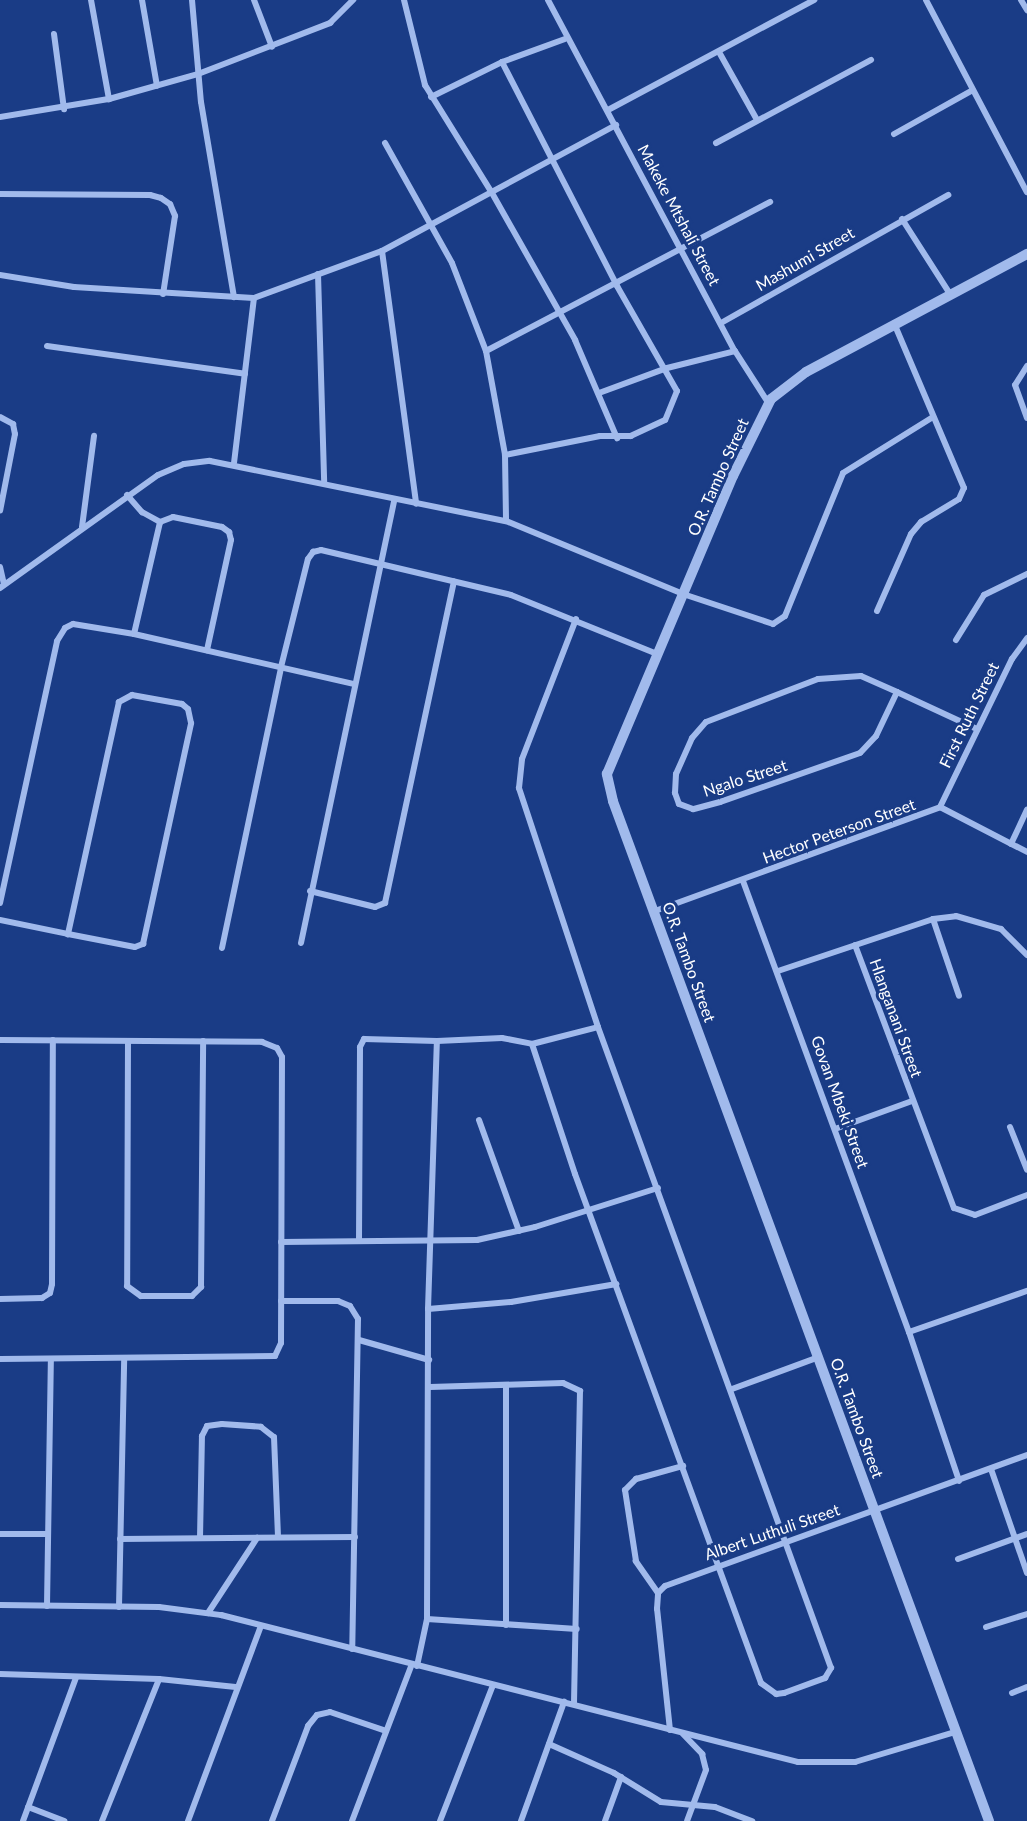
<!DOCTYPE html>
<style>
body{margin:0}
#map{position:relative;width:1027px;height:1821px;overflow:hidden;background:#1a3c86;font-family:Lato,sans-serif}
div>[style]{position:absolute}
.minor>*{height:6px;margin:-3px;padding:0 3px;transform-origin:3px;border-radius:3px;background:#a1baec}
.tertiary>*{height:10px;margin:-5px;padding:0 5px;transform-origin:5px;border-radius:5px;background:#a1baec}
span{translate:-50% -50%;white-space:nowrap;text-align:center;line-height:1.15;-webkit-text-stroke:6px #1a3c86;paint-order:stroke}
.street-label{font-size:16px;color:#fff}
</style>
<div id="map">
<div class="minor">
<div style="left:91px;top:0;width:101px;rotate:79.7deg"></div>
<div style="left:142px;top:0;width:87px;rotate:80.1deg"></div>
<div style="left:192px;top:0;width:102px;rotate:85deg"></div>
<div style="left:201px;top:102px;width:198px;rotate:80.4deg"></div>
<div style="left:254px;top:0;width:50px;rotate:69deg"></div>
<div style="left:404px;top:0;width:88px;rotate:76.1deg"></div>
<div style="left:425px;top:85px;width:127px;rotate:58.2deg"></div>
<div style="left:492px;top:193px;width:169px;rotate:60.5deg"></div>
<div style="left:575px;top:340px;width:107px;rotate:66.8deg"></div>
<div style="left:548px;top:0;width:398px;rotate:62deg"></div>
<div style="left:735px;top:351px;width:63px;rotate:57.3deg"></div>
<div style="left:926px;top:0;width:217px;rotate:62.3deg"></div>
<div style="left:1021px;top:0;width:12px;rotate:59deg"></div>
<div style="left:54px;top:34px;width:76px;rotate:82.4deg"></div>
<div style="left:719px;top:52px;width:78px;rotate:60.8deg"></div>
<div style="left:502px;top:62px;width:252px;rotate:62.8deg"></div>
<div style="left:617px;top:286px;width:121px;rotate:60.3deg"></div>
<div style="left:677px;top:391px;width:31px;rotate:112deg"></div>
<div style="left:665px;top:420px;width:38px;rotate:155deg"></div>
<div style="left:631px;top:436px;width:31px;rotate:180deg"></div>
<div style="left:600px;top:436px;width:97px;rotate:168.7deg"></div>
<div style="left:431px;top:97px;width:79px;rotate:-26.2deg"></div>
<div style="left:502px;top:62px;width:67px;rotate:-20.1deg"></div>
<div style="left:608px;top:110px;width:234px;rotate:-28.1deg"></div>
<div style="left:0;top:117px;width:110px;rotate:-9.4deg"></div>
<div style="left:109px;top:99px;width:92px;rotate:-15.7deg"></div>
<div style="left:198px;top:74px;width:142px;rotate:-21.1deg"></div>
<div style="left:330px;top:23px;width:33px;rotate:-45deg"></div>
<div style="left:894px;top:134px;width:90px;rotate:-29.1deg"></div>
<div style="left:385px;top:143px;width:137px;rotate:60.8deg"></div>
<div style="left:452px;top:263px;width:94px;rotate:68.9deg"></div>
<div style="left:486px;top:351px;width:106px;rotate:79.6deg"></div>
<div style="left:505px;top:455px;width:66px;rotate:89.1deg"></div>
<div style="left:716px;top:143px;width:176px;rotate:-28.2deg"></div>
<div style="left:0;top:194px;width:150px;rotate:0.4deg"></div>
<div style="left:150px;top:195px;width:11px;rotate:15deg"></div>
<div style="left:161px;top:198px;width:11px;rotate:34deg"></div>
<div style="left:170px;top:204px;width:13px;rotate:67deg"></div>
<div style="left:175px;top:216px;width:79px;rotate:98.7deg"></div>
<div style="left:902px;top:219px;width:89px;rotate:57.4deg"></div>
<div style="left:382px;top:251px;width:255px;rotate:82.3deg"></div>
<div style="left:318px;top:274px;width:208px;rotate:88.3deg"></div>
<div style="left:0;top:275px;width:75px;rotate:9.2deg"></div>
<div style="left:74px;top:287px;width:180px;rotate:3.5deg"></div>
<div style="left:254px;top:298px;width:136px;rotate:-20.2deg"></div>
<div style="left:382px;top:251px;width:266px;rotate:-28.3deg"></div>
<div style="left:721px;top:323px;width:261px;rotate:-29.4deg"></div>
<div style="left:47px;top:346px;width:200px;rotate:8deg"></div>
<div style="left:486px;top:351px;width:321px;rotate:-27.7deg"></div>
<div style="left:1027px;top:366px;width:22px;rotate:122deg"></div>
<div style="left:1015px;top:385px;width:35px;rotate:70deg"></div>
<div style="left:599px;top:393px;width:72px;rotate:-20.2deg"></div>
<div style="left:667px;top:368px;width:70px;rotate:-14deg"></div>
<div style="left:0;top:417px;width:15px;rotate:28deg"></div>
<div style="left:13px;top:424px;width:10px;rotate:79deg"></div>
<div style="left:15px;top:434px;width:78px;rotate:101deg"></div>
<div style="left:234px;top:463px;width:166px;rotate:-83.1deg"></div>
<div style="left:127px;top:495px;width:23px;rotate:49deg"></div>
<div style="left:142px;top:512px;width:21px;rotate:29deg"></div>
<div style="left:82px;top:527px;width:92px;rotate:-82.5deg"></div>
<div style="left:0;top:567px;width:17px;rotate:77deg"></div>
<div style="left:0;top:588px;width:194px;rotate:-35.6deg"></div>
<div style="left:158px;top:475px;width:28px;rotate:-23deg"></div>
<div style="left:184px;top:464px;width:26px;rotate:-7deg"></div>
<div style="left:210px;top:461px;width:302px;rotate:11.5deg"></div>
<div style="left:506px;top:521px;width:191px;rotate:22.4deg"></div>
<div style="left:683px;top:594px;width:95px;rotate:18.4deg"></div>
<div style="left:773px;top:624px;width:14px;rotate:-34deg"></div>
<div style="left:785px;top:616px;width:154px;rotate:-67.9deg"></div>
<div style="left:843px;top:473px;width:106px;rotate:-31.9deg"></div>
<div style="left:877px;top:611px;width:84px;rotate:-66.2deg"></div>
<div style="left:911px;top:534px;width:16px;rotate:-50deg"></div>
<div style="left:921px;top:522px;width:44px;rotate:-31.2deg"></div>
<div style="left:959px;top:499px;width:12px;rotate:-66deg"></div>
<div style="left:964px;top:488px;width:179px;rotate:-113deg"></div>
<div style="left:134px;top:634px;width:115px;rotate:-76.9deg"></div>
<div style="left:160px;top:522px;width:14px;rotate:-21deg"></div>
<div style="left:173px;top:517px;width:50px;rotate:11.5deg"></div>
<div style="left:222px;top:527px;width:9px;rotate:36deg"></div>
<div style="left:229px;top:532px;width:8px;rotate:76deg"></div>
<div style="left:231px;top:540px;width:113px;rotate:102.3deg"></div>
<div style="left:956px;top:640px;width:53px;rotate:-58.1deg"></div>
<div style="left:984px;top:595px;width:48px;rotate:-26deg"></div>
<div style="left:897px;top:692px;width:49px;rotate:115.5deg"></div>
<div style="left:876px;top:736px;width:23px;rotate:133deg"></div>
<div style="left:860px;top:753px;width:148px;rotate:160.7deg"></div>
<div style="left:720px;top:802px;width:28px;rotate:165deg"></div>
<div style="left:693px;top:809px;width:15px;rotate:-160deg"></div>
<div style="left:679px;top:804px;width:12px;rotate:-110deg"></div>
<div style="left:675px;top:793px;width:19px;rotate:-87deg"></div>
<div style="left:676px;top:774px;width:39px;rotate:-66deg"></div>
<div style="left:692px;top:738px;width:21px;rotate:-49deg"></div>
<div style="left:706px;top:722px;width:120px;rotate:-21deg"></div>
<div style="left:818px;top:679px;width:43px;rotate:-4deg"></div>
<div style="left:861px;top:676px;width:39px;rotate:24deg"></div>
<div style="left:897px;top:692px;width:88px;rotate:24.8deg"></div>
<div style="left:940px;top:807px;width:165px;rotate:-64.1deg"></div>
<div style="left:1012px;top:659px;width:26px;rotate:-54deg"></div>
<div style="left:1011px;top:844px;width:38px;rotate:-65deg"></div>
<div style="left:743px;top:881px;width:481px;rotate:69.8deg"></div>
<div style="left:909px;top:1332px;width:157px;rotate:71.4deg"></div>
<div style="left:310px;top:891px;width:67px;rotate:13.8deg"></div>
<div style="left:375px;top:907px;width:11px;rotate:-22deg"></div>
<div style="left:385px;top:903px;width:329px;rotate:-77.9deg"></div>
<div style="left:0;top:903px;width:268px;rotate:-77.7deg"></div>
<div style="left:57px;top:641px;width:15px;rotate:-58deg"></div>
<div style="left:65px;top:628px;width:9px;rotate:-27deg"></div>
<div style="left:73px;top:624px;width:62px;rotate:9.3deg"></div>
<div style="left:134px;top:634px;width:226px;rotate:12.8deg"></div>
<div style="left:655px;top:911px;width:303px;rotate:-20deg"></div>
<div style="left:940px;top:807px;width:98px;rotate:27.3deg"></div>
<div style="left:933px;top:919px;width:81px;rotate:71.3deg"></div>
<div style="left:0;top:920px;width:69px;rotate:11.6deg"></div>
<div style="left:68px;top:934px;width:68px;rotate:11deg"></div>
<div style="left:135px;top:947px;width:9px;rotate:-21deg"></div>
<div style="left:143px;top:944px;width:226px;rotate:-77.7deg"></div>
<div style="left:191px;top:723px;width:14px;rotate:-102deg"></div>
<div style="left:188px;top:709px;width:8px;rotate:-140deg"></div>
<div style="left:182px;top:704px;width:51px;rotate:-169.8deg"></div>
<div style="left:132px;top:695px;width:15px;rotate:152deg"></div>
<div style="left:119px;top:702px;width:238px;rotate:102.4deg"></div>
<div style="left:301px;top:943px;width:453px;rotate:-78.1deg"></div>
<div style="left:855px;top:945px;width:281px;rotate:69.4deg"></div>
<div style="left:954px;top:1208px;width:22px;rotate:18deg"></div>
<div style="left:975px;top:1215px;width:56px;rotate:-21deg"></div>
<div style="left:222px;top:948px;width:287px;rotate:-78.1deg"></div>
<div style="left:281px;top:667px;width:111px;rotate:-76deg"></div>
<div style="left:308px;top:559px;width:9px;rotate:-54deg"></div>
<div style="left:313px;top:552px;width:8px;rotate:-14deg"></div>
<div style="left:321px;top:550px;width:195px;rotate:13.3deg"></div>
<div style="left:511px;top:595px;width:157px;rotate:22deg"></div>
<div style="left:778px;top:971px;width:163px;rotate:-18.5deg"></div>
<div style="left:933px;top:919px;width:23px;rotate:-7deg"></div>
<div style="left:956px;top:916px;width:47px;rotate:16.1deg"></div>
<div style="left:1001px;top:929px;width:37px;rotate:45deg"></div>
<div style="left:0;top:1040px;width:262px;rotate:0.4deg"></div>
<div style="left:262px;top:1042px;width:16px;rotate:22deg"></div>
<div style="left:277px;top:1048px;width:10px;rotate:61deg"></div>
<div style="left:282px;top:1057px;width:286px;rotate:90.2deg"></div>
<div style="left:281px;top:1343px;width:14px;rotate:115deg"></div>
<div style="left:275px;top:1356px;width:275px;rotate:179.4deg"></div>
<div style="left:128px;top:1041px;width:245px;rotate:90.2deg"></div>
<div style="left:127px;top:1286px;width:17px;rotate:36deg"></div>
<div style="left:141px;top:1296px;width:51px"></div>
<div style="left:192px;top:1296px;width:13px;rotate:-45deg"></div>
<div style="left:201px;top:1287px;width:246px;rotate:-89.5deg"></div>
<div style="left:532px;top:1044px;width:137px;rotate:71.7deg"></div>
<div style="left:575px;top:1174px;width:542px;rotate:69.93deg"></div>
<div style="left:761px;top:1683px;width:19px;rotate:36deg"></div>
<div style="left:776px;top:1694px;width:8px;rotate:-7deg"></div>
<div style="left:784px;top:1693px;width:44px;rotate:-20.1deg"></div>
<div style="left:825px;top:1678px;width:12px;rotate:-59deg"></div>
<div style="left:831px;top:1668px;width:682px;rotate:-109.98deg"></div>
<div style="left:598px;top:1027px;width:252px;rotate:-108.3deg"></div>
<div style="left:519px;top:788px;width:29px;rotate:-84deg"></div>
<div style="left:522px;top:759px;width:150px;rotate:-68.9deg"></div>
<div style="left:479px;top:1120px;width:118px;rotate:70.2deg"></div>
<div style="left:1010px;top:1127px;width:46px;rotate:68.4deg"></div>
<div style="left:835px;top:1129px;width:82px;rotate:-20deg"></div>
<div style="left:359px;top:1241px;width:194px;rotate:-89.7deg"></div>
<div style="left:360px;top:1047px;width:9px;rotate:-63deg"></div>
<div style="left:364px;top:1039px;width:73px;rotate:1.6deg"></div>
<div style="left:437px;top:1041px;width:65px;rotate:-2.6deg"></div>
<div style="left:502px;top:1038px;width:31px;rotate:11deg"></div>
<div style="left:532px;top:1044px;width:68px;rotate:-14.4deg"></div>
<div style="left:281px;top:1242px;width:196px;rotate:-0.6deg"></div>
<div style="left:477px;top:1240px;width:59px;rotate:-12.6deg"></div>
<div style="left:535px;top:1227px;width:129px;rotate:-17.6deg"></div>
<div style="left:0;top:1299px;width:42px;rotate:-1.4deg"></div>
<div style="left:42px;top:1298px;width:9px;rotate:-32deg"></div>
<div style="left:50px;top:1293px;width:9px;rotate:-77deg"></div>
<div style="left:52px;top:1284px;width:244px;rotate:-89.8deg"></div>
<div style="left:281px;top:1301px;width:57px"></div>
<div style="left:338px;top:1301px;width:13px;rotate:23deg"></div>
<div style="left:350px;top:1306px;width:15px;rotate:58deg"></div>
<div style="left:358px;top:1319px;width:330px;rotate:91deg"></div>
<div style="left:428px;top:1309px;width:83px;rotate:-4.8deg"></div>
<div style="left:511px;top:1302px;width:107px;rotate:-9.7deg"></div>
<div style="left:909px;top:1332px;width:125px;rotate:-19.2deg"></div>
<div style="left:359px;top:1340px;width:73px;rotate:15.9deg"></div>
<div style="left:430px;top:1387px;width:133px;rotate:-1.7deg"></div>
<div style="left:563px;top:1383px;width:19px;rotate:25deg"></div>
<div style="left:580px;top:1391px;width:313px;rotate:91.1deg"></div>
<div style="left:732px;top:1389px;width:93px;rotate:-20.2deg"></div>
<div style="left:991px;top:1469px;width:110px;rotate:70.9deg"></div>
<div style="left:0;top:1534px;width:48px"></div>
<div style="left:200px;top:1538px;width:102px;rotate:-88.9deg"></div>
<div style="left:202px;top:1436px;width:11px;rotate:-63deg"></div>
<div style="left:207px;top:1426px;width:15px;rotate:-8deg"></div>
<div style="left:222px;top:1424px;width:39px;rotate:4deg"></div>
<div style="left:261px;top:1427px;width:16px;rotate:38deg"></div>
<div style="left:274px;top:1437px;width:100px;rotate:87.7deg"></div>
<div style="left:120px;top:1539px;width:235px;rotate:-0.5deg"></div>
<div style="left:958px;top:1559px;width:73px;rotate:-19.9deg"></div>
<div style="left:658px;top:1593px;width:39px;rotate:-125deg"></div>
<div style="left:636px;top:1561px;width:72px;rotate:-98.8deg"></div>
<div style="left:625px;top:1490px;width:16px;rotate:-45deg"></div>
<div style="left:636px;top:1479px;width:49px;rotate:-15.5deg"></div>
<div style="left:0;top:1605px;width:159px;rotate:0.7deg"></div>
<div style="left:159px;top:1607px;width:63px;rotate:7.4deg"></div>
<div style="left:221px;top:1615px;width:595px;rotate:14.29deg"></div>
<div style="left:798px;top:1762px;width:57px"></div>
<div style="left:855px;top:1762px;width:104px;rotate:-16.7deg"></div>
<div style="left:47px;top:1606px;width:247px;rotate:-89.1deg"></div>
<div style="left:119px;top:1607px;width:248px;rotate:-88.8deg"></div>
<div style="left:208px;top:1613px;width:90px;rotate:-56.8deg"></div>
<div style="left:427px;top:1619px;width:150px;rotate:3.8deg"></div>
<div style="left:506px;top:1625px;width:240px;rotate:-90deg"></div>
<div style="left:986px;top:1627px;width:43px;rotate:-17.6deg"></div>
<div style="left:417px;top:1666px;width:48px;rotate:-78deg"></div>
<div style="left:427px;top:1619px;width:310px;rotate:-89.8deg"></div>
<div style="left:428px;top:1309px;width:268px;rotate:-88.1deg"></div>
<div style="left:0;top:1674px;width:159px;rotate:1.8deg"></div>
<div style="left:159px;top:1679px;width:77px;rotate:5.9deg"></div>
<div style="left:1012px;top:1693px;width:16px;rotate:-22deg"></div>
<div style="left:670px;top:1730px;width:122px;rotate:-96.1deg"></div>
<div style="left:657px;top:1609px;width:16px;rotate:-86deg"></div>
<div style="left:658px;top:1593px;width:10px;rotate:-45deg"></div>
<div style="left:665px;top:1586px;width:385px;rotate:-19.9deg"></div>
<div style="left:683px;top:1734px;width:28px;rotate:46deg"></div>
<div style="left:702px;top:1754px;width:16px;rotate:76deg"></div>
<div style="left:706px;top:1770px;width:54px;rotate:110.4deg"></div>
<div style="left:549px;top:1744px;width:71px;rotate:24deg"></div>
<div style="left:614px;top:1773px;width:55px;rotate:31.7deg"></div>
<div style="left:661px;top:1802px;width:54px;rotate:5.3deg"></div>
<div style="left:715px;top:1807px;width:40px;rotate:21deg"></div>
<div style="left:28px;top:1807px;width:39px;rotate:21deg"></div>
<div style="left:23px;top:1821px;width:153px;rotate:-69.7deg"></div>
<div style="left:102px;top:1821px;width:153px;rotate:-68.1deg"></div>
<div style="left:188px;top:1821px;width:208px;rotate:-69.5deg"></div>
<div style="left:272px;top:1821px;width:102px;rotate:-69.2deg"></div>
<div style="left:308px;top:1726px;width:14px;rotate:-51deg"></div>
<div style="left:317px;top:1715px;width:13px;rotate:-13deg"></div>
<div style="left:330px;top:1712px;width:59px;rotate:18.7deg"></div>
<div style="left:352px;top:1821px;width:168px;rotate:-69.1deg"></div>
<div style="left:440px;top:1821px;width:146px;rotate:-68.7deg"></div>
<div style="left:521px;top:1821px;width:127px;rotate:-70.1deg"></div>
<div style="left:605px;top:1821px;width:47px;rotate:-70deg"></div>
</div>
<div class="tertiary">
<div style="left:989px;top:1821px;width:1087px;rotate:-110.24deg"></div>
<div style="left:613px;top:801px;width:28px;rotate:-103deg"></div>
<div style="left:607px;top:774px;width:324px;rotate:-67.1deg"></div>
<div style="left:733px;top:476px;width:86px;rotate:-63.7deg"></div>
<div style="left:771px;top:399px;width:44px;rotate:-37.6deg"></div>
<div style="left:806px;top:372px;width:251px;rotate:-28.1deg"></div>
</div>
<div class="street-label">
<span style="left:679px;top:215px;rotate:62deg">Makeke Mtshali Street</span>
<span style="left:805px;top:259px;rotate:-30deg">Mashumi Street</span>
<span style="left:718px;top:477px;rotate:-66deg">O.R. Tambo Street</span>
<span style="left:969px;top:715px;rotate:-64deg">First Ruth Street</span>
<span style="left:745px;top:778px;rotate:-18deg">Ngalo Street</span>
<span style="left:839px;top:831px;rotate:-20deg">Hector Peterson Street</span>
<span style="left:689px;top:962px;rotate:70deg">O.R. Tambo Street</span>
<span style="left:896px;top:1018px;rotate:70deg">Hlanganani Street</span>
<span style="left:840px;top:1102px;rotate:70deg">Govan Mbeki Street</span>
<span style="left:857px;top:1418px;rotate:70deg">O.R. Tambo Street</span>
<span style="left:772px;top:1532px;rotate:-19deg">Albert Luthuli Street</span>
</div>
</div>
